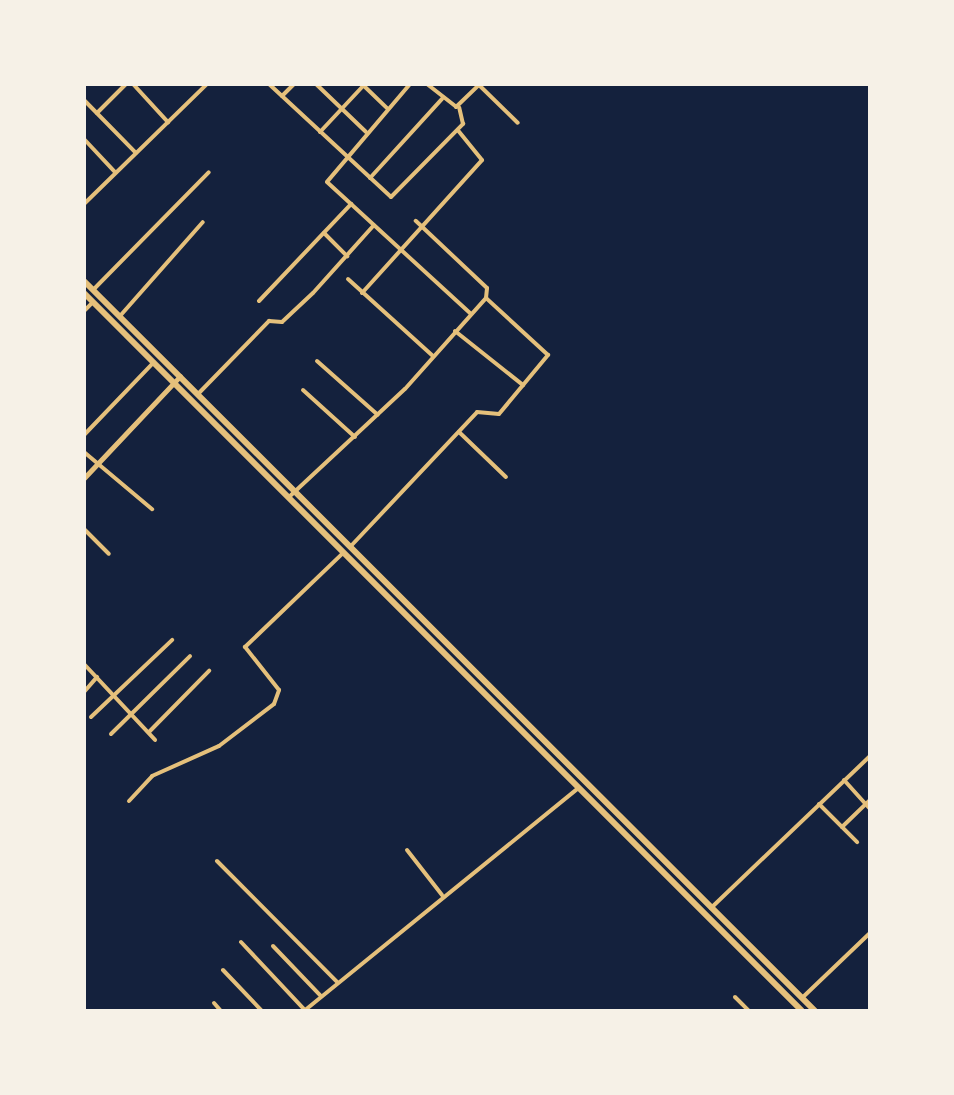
<!DOCTYPE html>
<html>
<head>
<meta charset="utf-8">
<style>
	body { margin:0 }
	#map { position:relative; width:954px; height:1095px; overflow:hidden; background:#14213d; font-family:"Sofia Sans Condensed",sans-serif }
	div>[style] { position:absolute }
	.minor>* { height:4px; margin:-2px; padding:0 2px; transform-origin:2px; border-radius:2px; background:#e5c07b }
	.tertiary>* { height:5px; margin:-2.5px; padding:0 2.5px; transform-origin:2.5px; border-radius:2.5px; background:#e5c07b }
	.trunk>* { height:6px; margin:-3px; padding:0 3px; transform-origin:3px; border-radius:3px; background:#e5c07b }
	span { translate:-50% -50%; white-space:nowrap; text-align:center; line-height:1.15; -webkit-text-stroke:8px #f6f1e7; paint-order:stroke }
	.frame { position:absolute; inset:0; border:86px solid #f6f1e7; pointer-events:none }
</style>
</head>
<body>
<div id="map">
	<div class="minor">
		<i style="left:133px;top:84px;width:52px;rotate:47.4deg"></i>
		<i style="left:269px;top:84px;width:166px;rotate:42.8deg"></i>
		<i style="left:391px;top:197px;width:103px;rotate:-45.4deg"></i>
		<i style="left:463px;top:124px;width:17px;rotate:-103deg"></i>
		<i style="left:316px;top:84px;width:69px;rotate:43.8deg"></i>
		<i style="left:410px;top:84px;width:128px;rotate:130.3deg"></i>
		<i style="left:327px;top:182px;width:195px;rotate:42.5deg"></i>
		<i style="left:427px;top:84px;width:37px;rotate:38deg"></i>
		<i style="left:456px;top:107px;width:33px;rotate:-44deg"></i>
		<i style="left:363px;top:85px;width:33px;rotate:44deg"></i>
		<i style="left:479px;top:85px;width:54px;rotate:44.3deg"></i>
		<i style="left:282px;top:96px;width:17px;rotate:-45deg"></i>
		<i style="left:84px;top:100px;width:74px;rotate:45.5deg"></i>
		<i style="left:97px;top:113px;width:41px;rotate:-45deg"></i>
		<i style="left:320px;top:132px;width:63px;rotate:-46.9deg"></i>
		<i style="left:84px;top:139px;width:45px;rotate:46.8deg"></i>
		<i style="left:370px;top:178px;width:107px;rotate:-47.7deg"></i>
		<i style="left:84px;top:204px;width:172px;rotate:-44.3deg"></i>
		<i style="left:324px;top:233px;width:33px;rotate:45deg"></i>
		<i style="left:348px;top:279px;width:115px;rotate:42.2deg"></i>
		<i style="left:93px;top:290px;width:165px;rotate:-45.5deg"></i>
		<i style="left:362px;top:293px;width:179px;rotate:-47.9deg"></i>
		<i style="left:482px;top:160px;width:38px;rotate:-129deg"></i>
		<i style="left:259px;top:301px;width:134px;rotate:-46.5deg"></i>
		<i style="left:84px;top:311px;width:13px;rotate:-45deg"></i>
		<i style="left:120px;top:316px;width:125px;rotate:-48.6deg"></i>
		<i style="left:455px;top:331px;width:87px;rotate:38.5deg"></i>
		<i style="left:317px;top:361px;width:81px;rotate:41.5deg"></i>
		<i style="left:303px;top:390px;width:70px;rotate:42.1deg"></i>
		<i style="left:198px;top:394px;width:102px;rotate:-45.8deg"></i>
		<i style="left:269px;top:321px;width:13px;rotate:4deg"></i>
		<i style="left:282px;top:322px;width:42px;rotate:-43.1deg"></i>
		<i style="left:313px;top:293px;width:91px;rotate:-48.1deg"></i>
		<i style="left:459px;top:432px;width:65px;rotate:43.8deg"></i>
		<i style="left:84px;top:435px;width:101px;rotate:-46.2deg"></i>
		<i style="left:84px;top:452px;width:89px;rotate:40deg"></i>
		<i style="left:289px;top:497px;width:158px;rotate:-43deg"></i>
		<i style="left:405px;top:389px;width:122px;rotate:-48.3deg"></i>
		<i style="left:486px;top:298px;width:10px;rotate:-84deg"></i>
		<i style="left:487px;top:288px;width:98px;rotate:-136.7deg"></i>
		<i style="left:84px;top:529px;width:35px;rotate:45deg"></i>
		<i style="left:350px;top:547px;width:185px;rotate:-46.7deg"></i>
		<i style="left:477px;top:412px;width:22px;rotate:5deg"></i>
		<i style="left:499px;top:414px;width:77px;rotate:-50.3deg"></i>
		<i style="left:548px;top:355px;width:84px;rotate:-137.4deg"></i>
		<i style="left:84px;top:567px;width:11px;rotate:90deg"></i>
		<i style="left:84px;top:664px;width:104px;rotate:46.9deg"></i>
		<i style="left:84px;top:692px;width:20px;rotate:-49deg"></i>
		<i style="left:91px;top:717px;width:112px;rotate:-43.5deg"></i>
		<i style="left:149px;top:732px;width:86px;rotate:-45.5deg"></i>
		<i style="left:111px;top:734px;width:111px;rotate:-44.6deg"></i>
		<i style="left:844px;top:780px;width:39px;rotate:48deg"></i>
		<i style="left:129px;top:801px;width:34px;rotate:-47deg"></i>
		<i style="left:152px;top:776px;width:73px;rotate:-24.1deg"></i>
		<i style="left:219px;top:746px;width:69px;rotate:-37.4deg"></i>
		<i style="left:274px;top:704px;width:15px;rotate:-70deg"></i>
		<i style="left:279px;top:690px;width:55px;rotate:-128.3deg"></i>
		<i style="left:245px;top:647px;width:136px;rotate:-43.8deg"></i>
		<i style="left:819px;top:804px;width:54px;rotate:45deg"></i>
		<i style="left:842px;top:827px;width:39px;rotate:-44deg"></i>
		<i style="left:407px;top:850px;width:57px;rotate:52.1deg"></i>
		<i style="left:217px;top:861px;width:170px;rotate:45.2deg"></i>
		<i style="left:711px;top:908px;width:220px;rotate:-43.7deg"></i>
		<i style="left:241px;top:942px;width:92px;rotate:46.8deg"></i>
		<i style="left:273px;top:946px;width:69px;rotate:46.2deg"></i>
		<i style="left:223px;top:970px;width:57px;rotate:46.4deg"></i>
		<i style="left:735px;top:997px;width:20px;rotate:45deg"></i>
		<i style="left:802px;top:998px;width:94px;rotate:-43.7deg"></i>
		<i style="left:214px;top:1003px;width:11px;rotate:49deg"></i>
		<i style="left:304px;top:1011px;width:353px;rotate:-39.1deg"></i>
	</div>
	<div class="tertiary">
		<i style="left:84px;top:478px;width:140px;rotate:-46.7deg"></i>
	</div>
	<div class="trunk">
		<i style="left:84px;top:281px;width:1033px;rotate:44.96deg"></i>
		<i style="left:84px;top:293px;width:1015px;rotate:45deg"></i>
	</div>
	<div class="frame"></div>
</div>
</body>
</html>
